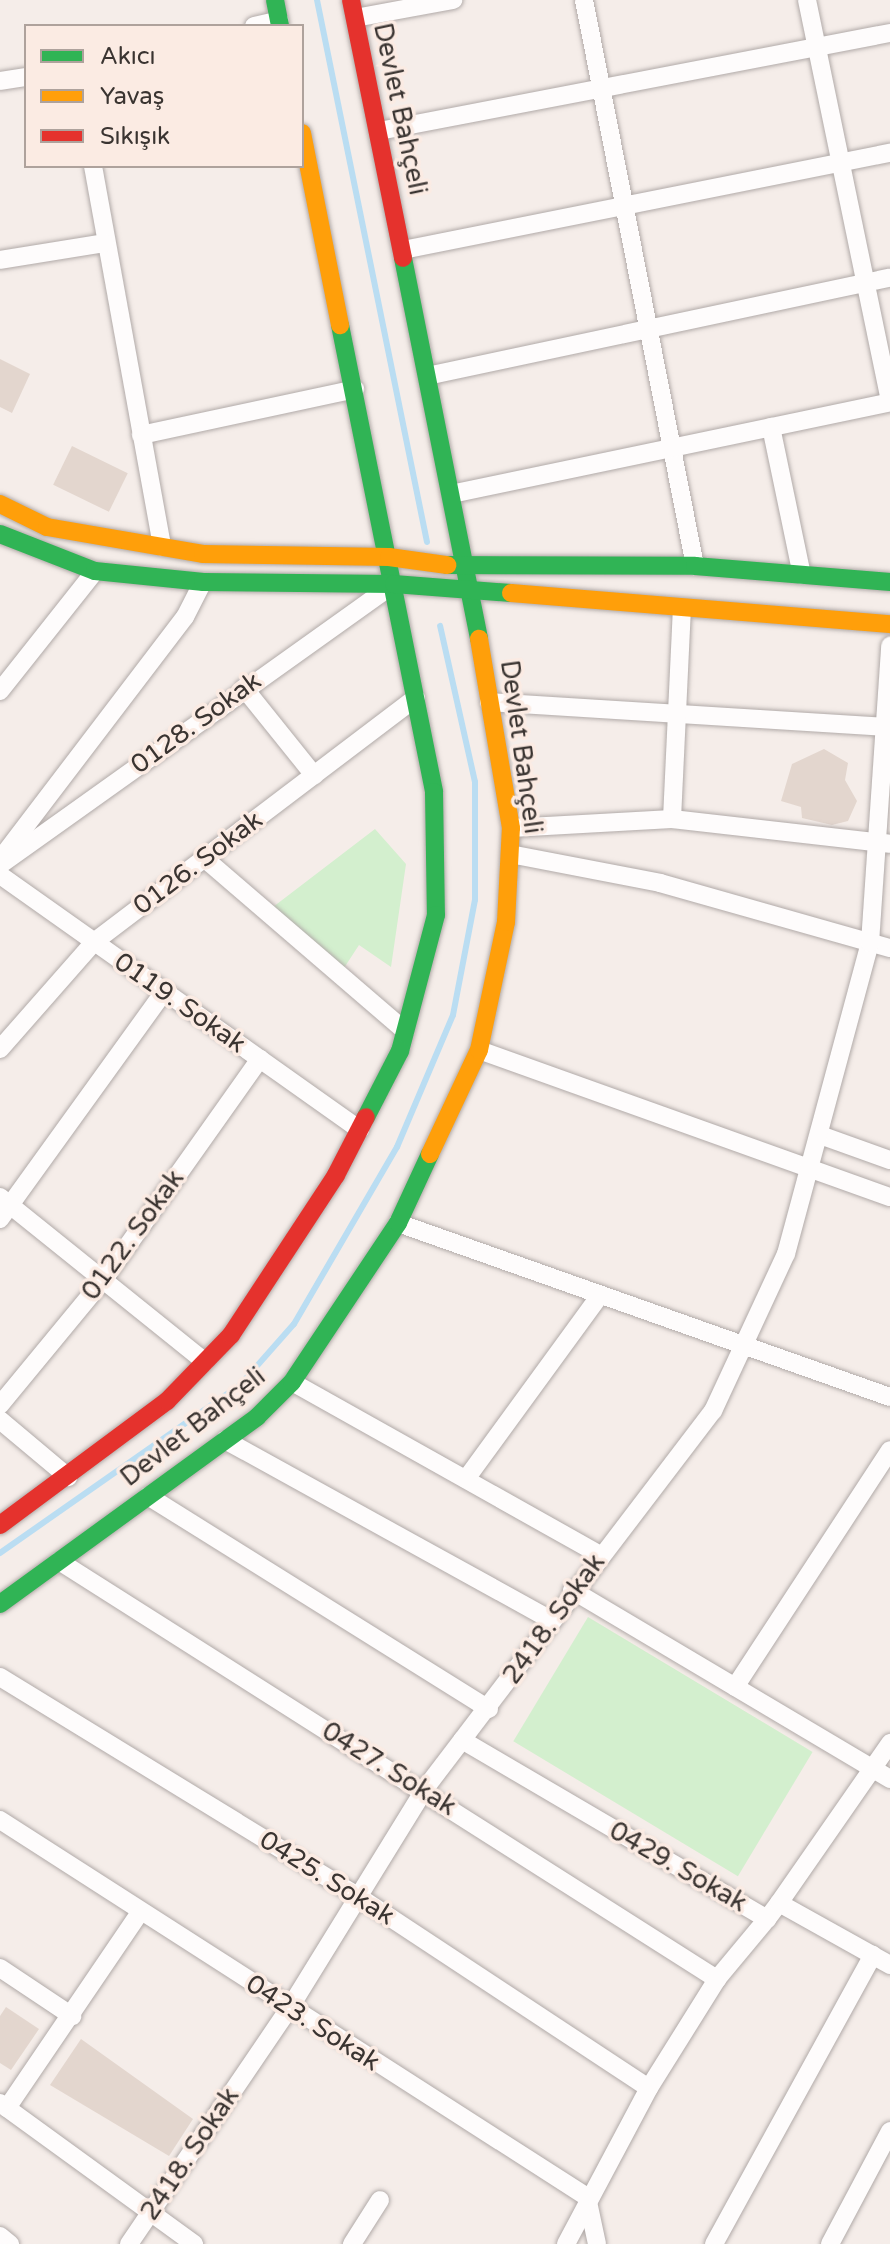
<!DOCTYPE html>
<html>
<head>
<meta charset="utf-8">
<style>
	body { margin:0 }
	#map { position:relative; width:890px; height:2244px; overflow:hidden; background:#f5ede9; font-family:"Varela Round",sans-serif }
	div>[style] { position:absolute }
	.green>* { inset:0; background:#d3efce; transform-origin:0 0 }
	.stream>* { height:6px; margin:-3px; padding:0 3px; transform-origin:3px; border-radius:3px; background:#baddf2 }
	.building>* { inset:0; background:#e3d6ce; transform-origin:0 0 }
	.roads { filter:drop-shadow(0 0 2px #b1aaa8) drop-shadow(0 0 2px #b1aaa8) }
	.street>* { height:18px; margin:-9px; padding:0 9px; transform-origin:9px; border-radius:9px; background:#fefcfc }
	.fast>* { height:18px; margin:-9px; padding:0 9px; transform-origin:9px; border-radius:9px; background:#30b455 }
	.slow>* { height:18px; margin:-9px; padding:0 9px; transform-origin:9px; border-radius:9px; background:#ff9f0a }
	.jam>* { height:18px; margin:-9px; padding:0 9px; transform-origin:9px; border-radius:9px; background:#e5322d }
	span { translate:-50% -50%; white-space:nowrap; text-align:center; line-height:1.15; -webkit-text-stroke:7px #fbebe3; paint-order:stroke }
	.street-label { font-size:26px; color:#3a3431 }
	.legend { position:absolute; left:24px; top:24px; width:280px; height:144px; box-sizing:border-box; background:#fbebe3; border:2px solid #aea29c; margin:0; padding:10px 14px; list-style:none; font-size:24px; color:#3a3431 }
	.legend li { display:flex; align-items:center; gap:16px; height:40px }
	.legend b { width:40px; border:2px solid #aea29c }
</style>
</head>
<body>
<div id="map">
	<div class="green">
		<i style="clip-path:polygon(375px 829px,406px 864px,391px 967px,359px 945px,344px 968px,273px 907px)"></i>
		<i style="left:588px;top:1617px;width:262px;height:145px;rotate:31deg"></i>
	</div>
	<div class="stream">
		<i style="left:317px;top:0;width:553px;rotate:78.53deg"></i>
		<i style="left:0;top:1553px;width:293px;rotate:-35deg"></i>
		<i style="left:240px;top:1385px;width:81px;rotate:-48.5deg"></i>
		<i style="left:294px;top:1324px;width:205px;rotate:-59.8deg"></i>
		<i style="left:397px;top:1147px;width:143px;rotate:-67deg"></i>
		<i style="left:453px;top:1015px;width:117px;rotate:-79.2deg"></i>
		<i style="left:475px;top:900px;width:118px;rotate:-90deg"></i>
		<i style="left:475px;top:782px;width:160px;rotate:-102.6deg"></i>
	</div>
	<div class="building">
		<i style="clip-path:polygon(0 359px,30px 374px,12px 413px,0 407px)"></i>
		<i style="left:72px;top:446px;width:62px;height:43px;rotate:26deg"></i>
		<i style="clip-path:polygon(824px 749px,848px 763px,845px 780px,857px 801px,848px 821px,832px 825px,802px 818px,801px 807px,781px 801px,792px 764px)"></i>
		<i style="clip-path:polygon(6px 2007px,39px 2029px,11px 2070px,0 2063px,0 2016px)"></i>
		<i style="clip-path:polygon(81px 2039px,193px 2119px,169px 2156px,50px 2085px)"></i>
	</div>
	<div class="roads">
		<div class="street">
			<i style="left:584px;top:0;width:577px;rotate:78.9deg"></i>
			<i style="left:807px;top:0;width:409px;rotate:78.3deg"></i>
			<i style="left:355px;top:18px;width:100px;rotate:-10.4deg"></i>
			<i style="left:254px;top:26px;width:26px;rotate:-13deg"></i>
			<i style="left:0;top:81px;width:26px;rotate:-9deg"></i>
			<i style="left:379px;top:131px;width:520px;rotate:-10.86deg"></i>
			<i style="left:93px;top:166px;width:387px;rotate:79.7deg"></i>
			<i style="left:403px;top:250px;width:497px;rotate:-11.3deg"></i>
			<i style="left:0;top:260px;width:106px;rotate:-9.2deg"></i>
			<i style="left:427px;top:376px;width:473px;rotate:-12deg"></i>
			<i style="left:771px;top:427px;width:151px;rotate:78.2deg"></i>
			<i style="left:141px;top:435px;width:219px;rotate:-12.1deg"></i>
			<i style="left:451px;top:494px;width:449px;rotate:-11.8deg"></i>
			<i style="left:244px;top:688px;width:112px;rotate:51.2deg"></i>
			<i style="left:0;top:691px;width:153px;rotate:-51.6deg"></i>
			<i style="left:489px;top:702px;width:402px;rotate:3.6deg"></i>
			<i style="left:672px;top:819px;width:210px;rotate:-87.3deg"></i>
			<i style="left:511px;top:828px;width:161px;rotate:-3.2deg"></i>
			<i style="left:672px;top:819px;width:219px;rotate:6.5deg"></i>
			<i style="left:510px;top:854px;width:153px;rotate:10.9deg"></i>
			<i style="left:660px;top:883px;width:239px;rotate:15.8deg"></i>
			<i style="left:2px;top:857px;width:302px;rotate:-52.7deg"></i>
			<i style="left:185px;top:617px;width:39px;rotate:-63deg"></i>
			<i style="left:204px;top:858px;width:265px;rotate:40.7deg"></i>
			<i style="left:0;top:865px;width:484px;rotate:-35.5deg"></i>
			<i style="left:0;top:875px;width:441px;rotate:35.3deg"></i>
			<i style="left:0;top:1049px;width:142px;rotate:-48.7deg"></i>
			<i style="left:94px;top:942px;width:404px;rotate:-37.2deg"></i>
			<i style="left:479px;top:1050px;width:436px;rotate:19.7deg"></i>
			<i style="left:820px;top:1135px;width:74px;rotate:19.7deg"></i>
			<i style="left:0;top:1197px;width:263px;rotate:38.8deg"></i>
			<i style="left:0;top:1219px;width:280px;rotate:-54.2deg"></i>
			<i style="left:398px;top:1223px;width:522px;rotate:19.48deg"></i>
			<i style="left:292px;top:1382px;width:353px;rotate:29.3deg"></i>
			<i style="left:0;top:1405px;width:163px;rotate:-50.5deg"></i>
			<i style="left:104px;top:1279px;width:270px;rotate:-54.7deg"></i>
			<i style="left:0;top:1420px;width:89px;rotate:40deg"></i>
			<i style="left:225px;top:1440px;width:370px;rotate:28.9deg"></i>
			<i style="left:466px;top:1479px;width:228px;rotate:-53.9deg"></i>
			<i style="left:148px;top:1496px;width:402px;rotate:32deg"></i>
			<i style="left:59px;top:1561px;width:780px;rotate:32.43deg"></i>
			<i style="left:572px;top:1590px;width:370px;rotate:30.7deg"></i>
			<i style="left:0;top:1677px;width:421px;rotate:31.5deg"></i>
			<i style="left:359px;top:1897px;width:347px;rotate:33.4deg"></i>
			<i style="left:735px;top:1687px;width:283px;rotate:-56.8deg"></i>
			<i style="left:462px;top:1740px;width:354px;rotate:30.4deg"></i>
			<i style="left:767px;top:1919px;width:20px;rotate:-53deg"></i>
			<i style="left:779px;top:1903px;width:127px;rotate:29.2deg"></i>
			<i style="left:0;top:1820px;width:698px;rotate:32.71deg"></i>
			<i style="left:587px;top:2197px;width:48px;rotate:78deg"></i>
			<i style="left:779px;top:1903px;width:195px;rotate:-55.2deg"></i>
			<i style="left:0;top:1968px;width:87px;rotate:33.7deg"></i>
			<i style="left:0;top:2103px;width:240px;rotate:36deg"></i>
			<i style="left:7px;top:2108px;width:237px;rotate:-55.8deg"></i>
			<i style="left:0;top:2236px;width:13px;rotate:39deg"></i>
			<i style="left:129px;top:2244px;width:284px;rotate:-55.8deg"></i>
			<i style="left:289px;top:2009px;width:257px;rotate:-58.3deg"></i>
			<i style="left:424px;top:1790px;width:477px;rotate:-52.7deg"></i>
			<i style="left:713px;top:1411px;width:173px;rotate:-65.1deg"></i>
			<i style="left:786px;top:1254px;width:322px;rotate:-74.9deg"></i>
			<i style="left:870px;top:943px;width:298px;rotate:-86.1deg"></i>
			<i style="left:352px;top:2244px;width:52px;rotate:-57.5deg"></i>
			<i style="left:566px;top:2244px;width:177px;rotate:-62deg"></i>
			<i style="left:649px;top:2088px;width:128px;rotate:-58deg"></i>
			<i style="left:717px;top:1979px;width:78px;rotate:-50.2deg"></i>
			<i style="left:714px;top:2244px;width:330px;rotate:-61.2deg"></i>
			<i style="left:830px;top:2244px;width:128px;rotate:-62deg"></i>
		</div>
		<div class="fast">
			<i style="left:275px;top:0;width:26px;rotate:79deg"></i>
			<i style="left:403px;top:258px;width:389px;rotate:78.7deg"></i>
			<i style="left:340px;top:325px;width:476px;rotate:78.6deg"></i>
			<i style="left:434px;top:792px;width:123px;rotate:89.1deg"></i>
			<i style="left:436px;top:915px;width:141px;rotate:104.8deg"></i>
			<i style="left:400px;top:1051px;width:74px;rotate:117.3deg"></i>
			<i style="left:0;top:534px;width:102px;rotate:21.3deg"></i>
			<i style="left:95px;top:571px;width:109px;rotate:5.8deg"></i>
			<i style="left:203px;top:582px;width:191px;rotate:0.6deg"></i>
			<i style="left:394px;top:584px;width:117px;rotate:4.4deg"></i>
			<i style="left:447px;top:565px;width:248px;rotate:0.2deg"></i>
			<i style="left:695px;top:566px;width:196px;rotate:4.7deg"></i>
			<i style="left:0;top:1604px;width:318px;rotate:-36deg"></i>
			<i style="left:257px;top:1417px;width:49px;rotate:-45deg"></i>
			<i style="left:292px;top:1382px;width:191px;rotate:-56.3deg"></i>
			<i style="left:398px;top:1223px;width:76px;rotate:-65.1deg"></i>
		</div>
		<div class="slow">
			<i style="left:302px;top:133px;width:196px;rotate:78.8deg"></i>
			<i style="left:0;top:504px;width:52px;rotate:26.1deg"></i>
			<i style="left:47px;top:527px;width:158px;rotate:9.8deg"></i>
			<i style="left:203px;top:554px;width:186px;rotate:0.9deg"></i>
			<i style="left:389px;top:557px;width:59px;rotate:7.9deg"></i>
			<i style="left:511px;top:593px;width:380px;rotate:4.7deg"></i>
			<i style="left:430px;top:1154px;width:115px;rotate:-64.8deg"></i>
			<i style="left:479px;top:1050px;width:131px;rotate:-78.1deg"></i>
			<i style="left:506px;top:922px;width:94px;rotate:-87deg"></i>
			<i style="left:511px;top:828px;width:192px;rotate:-99.6deg"></i>
		</div>
		<div class="jam">
			<i style="left:351px;top:0;width:263px;rotate:78.6deg"></i>
			<i style="left:0;top:1525px;width:208px;rotate:-36.6deg"></i>
			<i style="left:167px;top:1401px;width:92px;rotate:-45.9deg"></i>
			<i style="left:231px;top:1335px;width:191px;rotate:-56.7deg"></i>
			<i style="left:336px;top:1175px;width:65px;rotate:-62.7deg"></i>
		</div>
	</div>
	<div class="street-label">
		<span style="left:400px;top:109px;rotate:78deg">Devlet Bahçeli</span>
		<span style="left:196px;top:723px;rotate:-36deg">0128. Sokak</span>
		<span style="left:521px;top:747px;rotate:82deg">Devlet Bahçeli</span>
		<span style="left:198px;top:863px;rotate:-37deg">0126. Sokak</span>
		<span style="left:180px;top:1003px;rotate:35deg">0119. Sokak</span>
		<span style="left:133px;top:1235px;rotate:-54deg">0122. Sokak</span>
		<span style="left:193px;top:1427px;rotate:-38deg">Devlet Bahçeli</span>
		<span style="left:554px;top:1619px;rotate:-54deg">2418. Sokak</span>
		<span style="left:389px;top:1769px;rotate:32deg">0427. Sokak</span>
		<span style="left:678px;top:1867px;rotate:30deg">0429. Sokak</span>
		<span style="left:327px;top:1878px;rotate:32deg">0425. Sokak</span>
		<span style="left:313px;top:2023px;rotate:33deg">0423. Sokak</span>
		<span style="left:190px;top:2154px;rotate:-56deg">2418. Sokak</span>
	</div>
	<ul class="legend">
	<li><b style="height:10px;background:#30b455"></b>Akıcı</li>
	<li><b style="height:10px;background:#ff9f0a"></b>Yavaş</li>
	<li><b style="height:10px;background:#e5322d"></b>Sıkışık</li>
	</ul>
</div>
</body>
</html>
